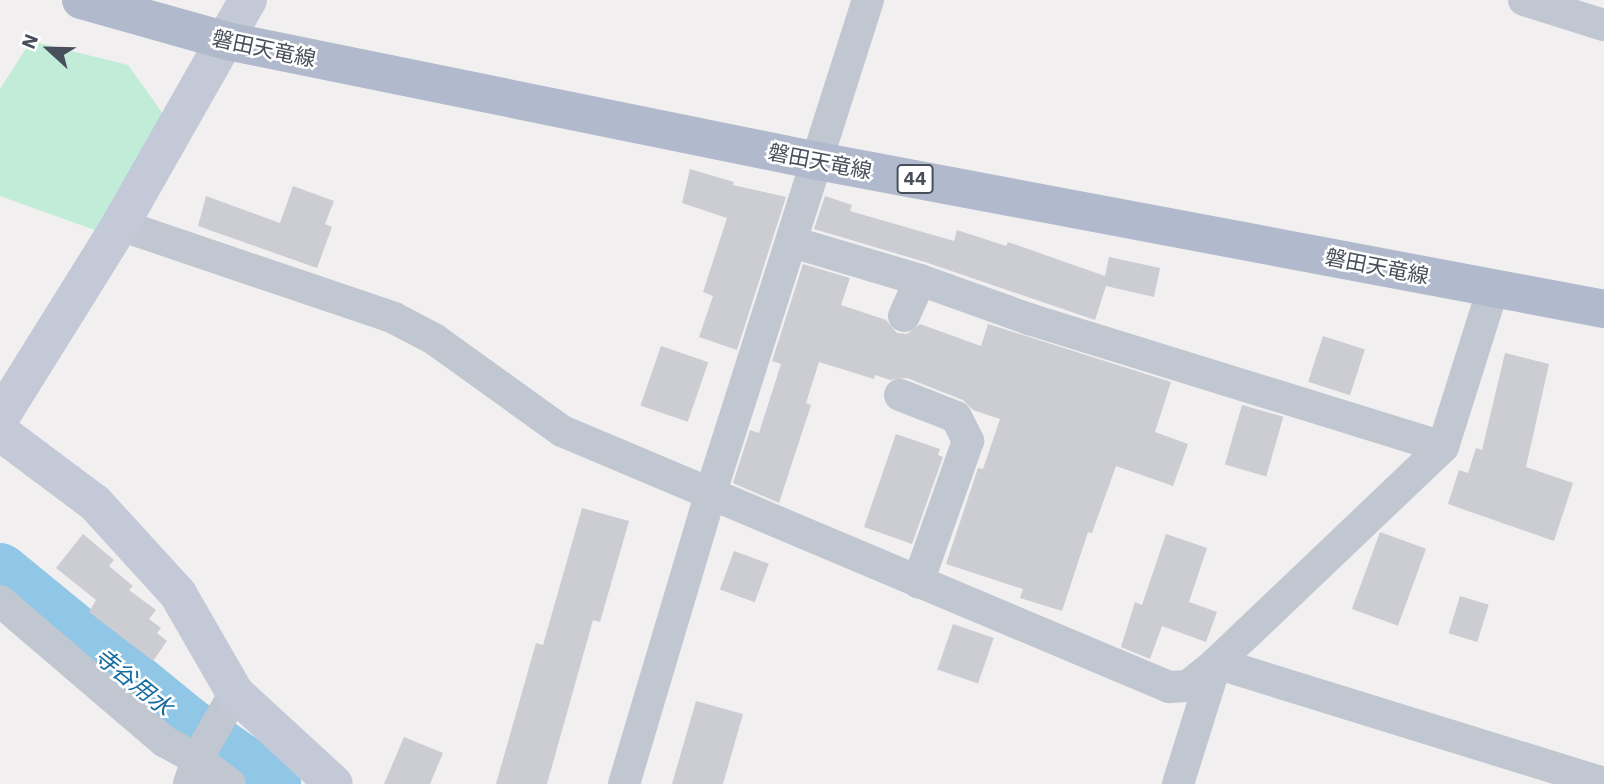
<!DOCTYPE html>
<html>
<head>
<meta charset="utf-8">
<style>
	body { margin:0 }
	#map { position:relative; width:1604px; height:784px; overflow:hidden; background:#f1efef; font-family:"IBM Plex Sans","Noto Sans JP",sans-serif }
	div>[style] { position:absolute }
	.green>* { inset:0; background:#c0ecd8 }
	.river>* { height:56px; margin:-28px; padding:0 28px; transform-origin:28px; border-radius:28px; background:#90c6e6 }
	.building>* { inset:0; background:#cccdd3; transform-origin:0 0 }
	.street>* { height:32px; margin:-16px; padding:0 16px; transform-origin:16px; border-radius:16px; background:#c0c7d0 }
	.secondary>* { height:38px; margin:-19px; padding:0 19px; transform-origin:19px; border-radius:19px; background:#c3c9d6 }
	.primary>* { height:38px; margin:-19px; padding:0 19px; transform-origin:19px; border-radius:19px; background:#b0bacc }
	span { translate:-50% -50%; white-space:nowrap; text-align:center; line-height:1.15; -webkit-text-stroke:5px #fff; paint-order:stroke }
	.shield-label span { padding:2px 5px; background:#fff; border:2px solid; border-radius:5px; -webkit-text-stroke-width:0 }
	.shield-label { font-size:19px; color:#484f5b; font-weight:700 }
	.street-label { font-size:21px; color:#484f5b }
	.water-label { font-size:23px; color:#166ca0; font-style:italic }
	.north { position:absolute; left:14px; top:14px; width:70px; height:70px; -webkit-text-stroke:5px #fff; paint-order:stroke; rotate:292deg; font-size:19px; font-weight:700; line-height:28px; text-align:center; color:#484f5b }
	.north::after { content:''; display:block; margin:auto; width:24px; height:32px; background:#484f5b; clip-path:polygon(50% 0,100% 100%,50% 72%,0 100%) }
</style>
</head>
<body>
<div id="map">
	<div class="green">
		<i style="clip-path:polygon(31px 41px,128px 65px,169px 122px,103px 233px,0 196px,0 89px)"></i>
	</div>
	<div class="river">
		<i style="left:0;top:571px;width:242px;rotate:39.3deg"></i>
		<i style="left:187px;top:724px;width:105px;rotate:34.9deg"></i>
	</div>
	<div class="building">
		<i style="clip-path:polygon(690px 169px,734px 182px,733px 185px,786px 197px,737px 350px,699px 337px,713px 296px,703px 292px,727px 218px,682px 203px)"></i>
		<i style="clip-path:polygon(293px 186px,334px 201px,325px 224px,332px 227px,317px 268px,198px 226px,206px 196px,280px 223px)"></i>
		<i style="clip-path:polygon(825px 196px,852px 205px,850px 211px,954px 241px,957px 230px,1006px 246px,1008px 242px,1105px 276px,1109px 257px,1160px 268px,1154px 297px,1106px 286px,1095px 320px,925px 262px,814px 229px)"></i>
		<i style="clip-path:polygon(803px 264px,850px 278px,841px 305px,886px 320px,897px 333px,907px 334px,920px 324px,981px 346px,988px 324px,1171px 382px,1155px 432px,1188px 444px,1173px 486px,1116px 466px,1092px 533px,1088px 532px,1062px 611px,1020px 598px,1023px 589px,946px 564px,978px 468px,983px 469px,1000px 419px,973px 410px,963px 400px,907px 378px,890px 380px,875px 375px,874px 379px,819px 362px,806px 403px,811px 405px,779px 503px,733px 483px,750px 430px,759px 433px,781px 364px,772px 361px)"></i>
		<i style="left:1323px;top:336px;width:44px;height:48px;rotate:18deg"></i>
		<i style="left:661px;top:346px;width:50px;height:63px;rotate:19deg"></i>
		<i style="clip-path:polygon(1505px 353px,1549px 364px,1526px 467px,1573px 483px,1554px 541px,1448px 504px,1459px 470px,1468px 473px,1476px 448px,1482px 450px)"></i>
		<i style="left:1242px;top:405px;width:43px;height:62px;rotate:16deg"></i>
		<i style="clip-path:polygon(896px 434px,940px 449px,938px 455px,943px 457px,912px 544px,864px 527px)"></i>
		<i style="clip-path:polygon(582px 508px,629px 521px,600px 622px,593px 620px,547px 784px,496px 784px,536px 643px,543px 645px)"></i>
		<i style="left:1380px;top:532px;width:49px;height:82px;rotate:20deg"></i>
		<i style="clip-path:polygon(83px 534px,114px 560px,109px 566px,133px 586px,129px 590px,156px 610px,149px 619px,161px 628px,157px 633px,167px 641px,153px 661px,89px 612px,96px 600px,56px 568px)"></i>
		<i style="clip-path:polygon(1166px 534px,1207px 548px,1189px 602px,1217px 612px,1206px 642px,1162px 626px,1150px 659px,1121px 647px,1135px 602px,1142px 605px)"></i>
		<i style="left:734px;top:551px;width:37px;height:41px;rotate:20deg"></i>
		<i style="left:1460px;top:596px;width:30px;height:39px;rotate:17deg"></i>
		<i style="left:953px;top:624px;width:43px;height:48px;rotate:19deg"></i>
		<i style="clip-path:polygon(696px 701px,743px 714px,723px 784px,672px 784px)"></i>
		<i style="clip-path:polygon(404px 737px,443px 753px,430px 784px,384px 784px)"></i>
	</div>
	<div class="street">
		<i style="left:1524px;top:0;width:84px;rotate:17.4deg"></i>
		<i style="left:120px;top:225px;width:289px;rotate:18.7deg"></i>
		<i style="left:394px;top:318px;width:45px;rotate:27.7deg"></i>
		<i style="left:434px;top:339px;width:158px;rotate:35.7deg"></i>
		<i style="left:562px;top:431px;width:659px;rotate:22.87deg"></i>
		<i style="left:1169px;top:687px;width:19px;rotate:-3deg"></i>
		<i style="left:1188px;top:686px;width:36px;rotate:-39deg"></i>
		<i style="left:1216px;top:663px;width:313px;rotate:-43.6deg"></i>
		<i style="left:1443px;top:447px;width:167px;rotate:-72.5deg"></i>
		<i style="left:792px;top:242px;width:134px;rotate:16.5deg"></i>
		<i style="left:904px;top:316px;width:39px;rotate:-66deg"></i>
		<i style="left:920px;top:280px;width:116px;rotate:19.7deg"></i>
		<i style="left:1029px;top:319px;width:433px;rotate:17.2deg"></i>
		<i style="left:900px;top:395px;width:60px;rotate:21.4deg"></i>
		<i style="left:956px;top:417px;width:27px;rotate:63deg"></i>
		<i style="left:968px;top:441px;width:150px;rotate:109.5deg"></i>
		<i style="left:0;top:601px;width:216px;rotate:40.5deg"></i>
		<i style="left:164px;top:741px;width:38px;rotate:29deg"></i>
		<i style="left:197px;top:759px;width:41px;rotate:37.1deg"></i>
		<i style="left:189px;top:784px;width:26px;rotate:-72deg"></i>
		<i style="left:197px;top:759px;width:76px;rotate:-60.1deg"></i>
		<i style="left:624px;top:784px;width:302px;rotate:-73.4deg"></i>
		<i style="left:710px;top:495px;width:520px;rotate:-72.3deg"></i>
		<i style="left:1178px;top:784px;width:127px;rotate:-72.6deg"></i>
		<i style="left:1216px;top:663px;width:406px;rotate:17.2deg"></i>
	</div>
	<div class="secondary">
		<i style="left:0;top:418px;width:227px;rotate:-58.1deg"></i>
		<i style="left:120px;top:225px;width:259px;rotate:-60.4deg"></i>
		<i style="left:0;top:432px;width:119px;rotate:36.8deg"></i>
		<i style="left:95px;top:503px;width:123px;rotate:47.6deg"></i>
		<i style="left:178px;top:594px;width:114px;rotate:60.1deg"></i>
		<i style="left:235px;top:693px;width:134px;rotate:42.6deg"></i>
	</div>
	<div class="primary">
		<i style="left:81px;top:0;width:152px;rotate:15.7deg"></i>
		<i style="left:227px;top:41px;width:603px;rotate:11.48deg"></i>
		<i style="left:818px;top:161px;width:800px;rotate:10.66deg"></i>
	</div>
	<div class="shield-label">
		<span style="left:915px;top:179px">44</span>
	</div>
	<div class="street-label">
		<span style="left:264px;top:48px;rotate:12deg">磐田天竜線</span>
		<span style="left:820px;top:161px;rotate:11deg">磐田天竜線</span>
		<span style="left:1377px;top:266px;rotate:11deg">磐田天竜線</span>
	</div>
	<div class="water-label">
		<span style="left:134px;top:681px;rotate:39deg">寺谷用水</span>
	</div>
	<div class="north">N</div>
</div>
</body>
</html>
